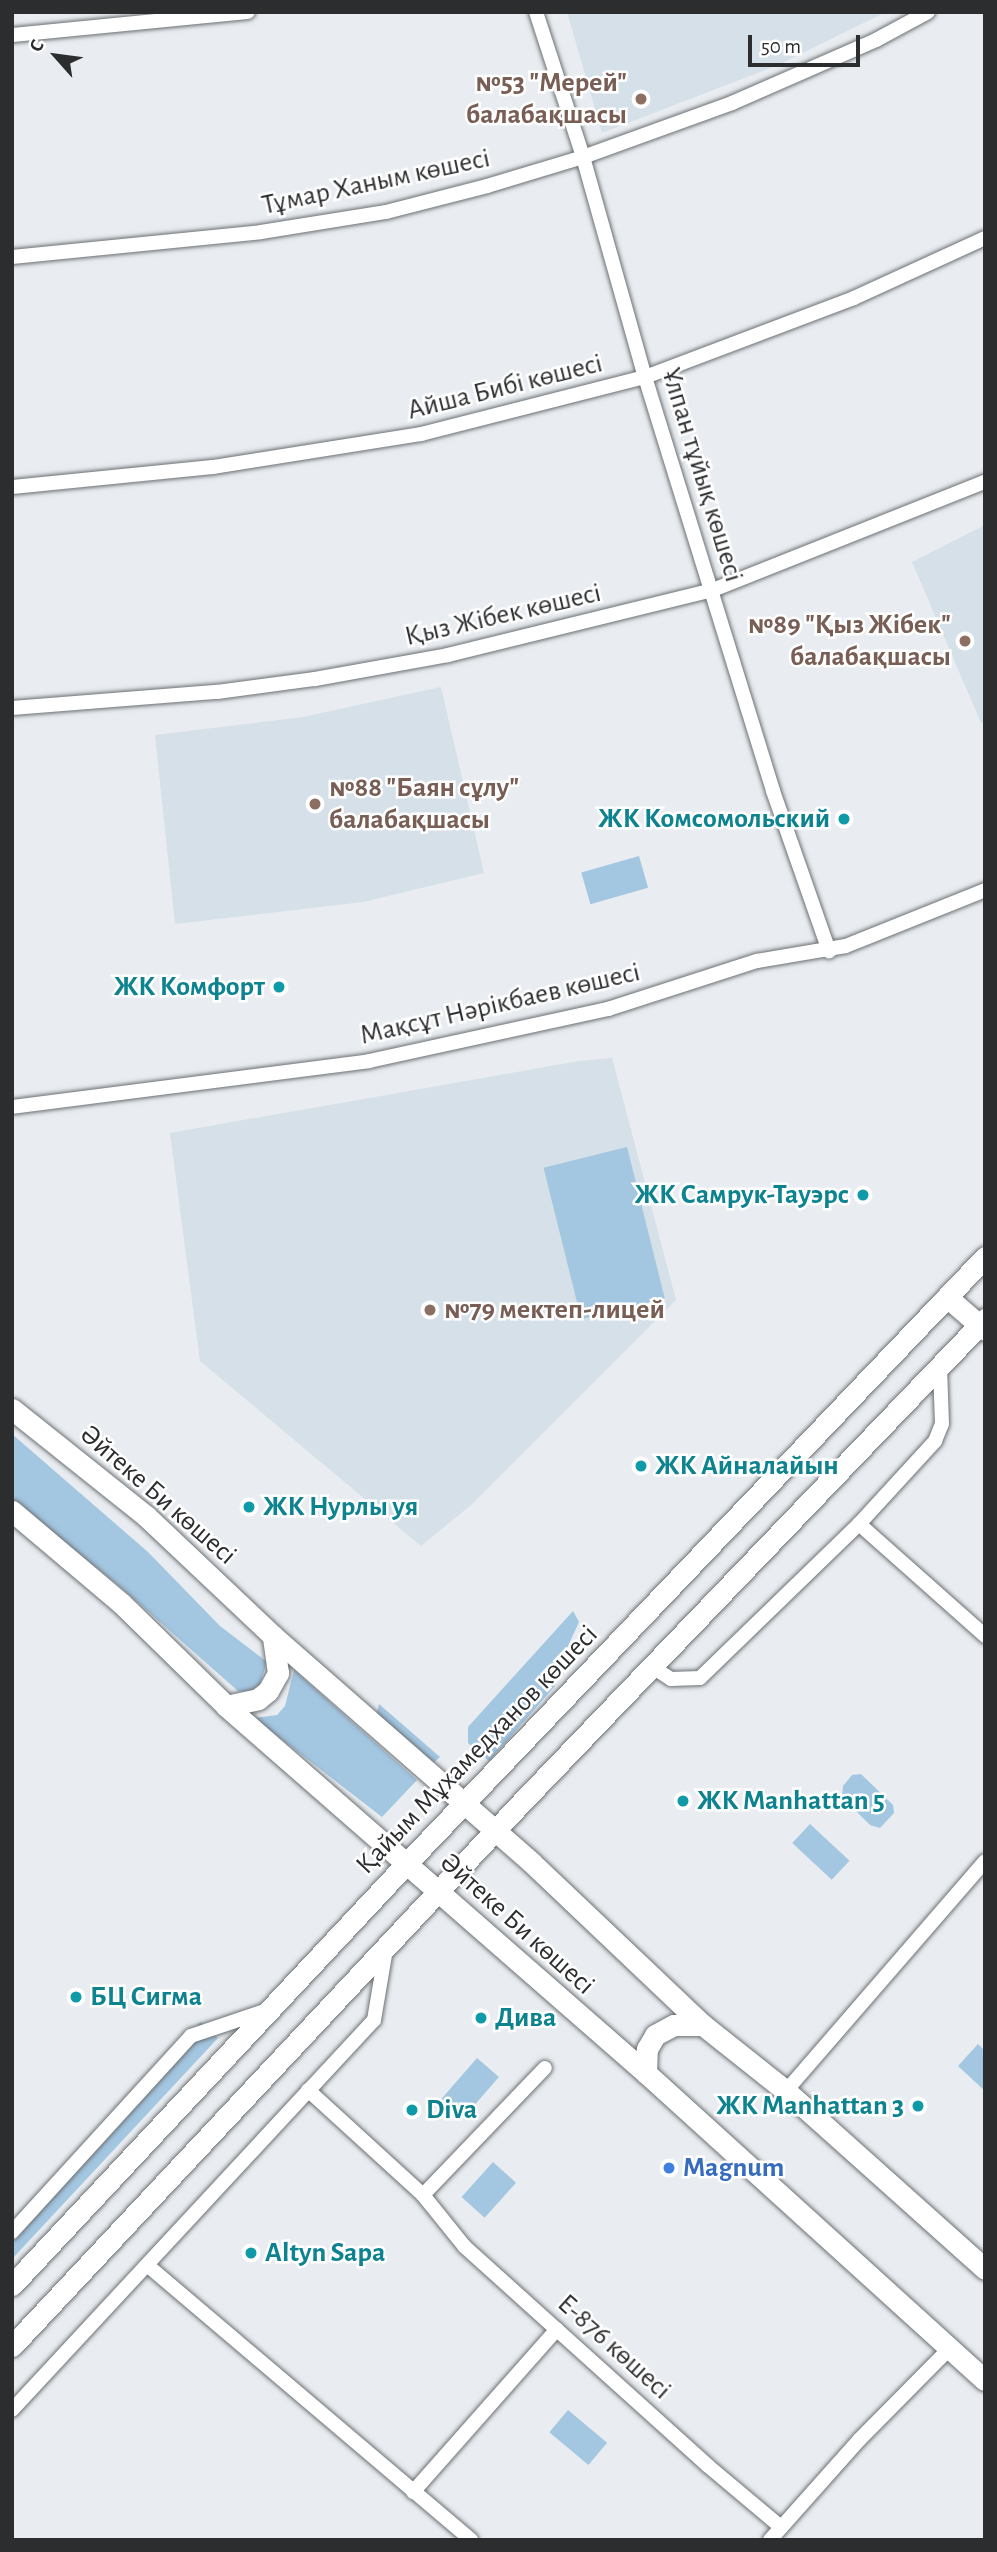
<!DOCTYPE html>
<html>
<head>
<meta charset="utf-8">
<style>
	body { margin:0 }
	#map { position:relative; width:997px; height:2552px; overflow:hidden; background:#e9edf1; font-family:"Alegreya Sans",sans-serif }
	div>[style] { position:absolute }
	.built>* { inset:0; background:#d5e0e8 }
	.green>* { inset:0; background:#a3c6e1; transform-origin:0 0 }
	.roads { filter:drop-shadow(0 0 2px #6c7073) drop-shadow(0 0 2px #6c7073) }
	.street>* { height:14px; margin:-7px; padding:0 7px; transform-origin:7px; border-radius:7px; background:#fff }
	.secondary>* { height:21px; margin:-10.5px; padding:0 10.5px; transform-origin:10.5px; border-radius:10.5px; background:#fff }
	.dots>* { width:19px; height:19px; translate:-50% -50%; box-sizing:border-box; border:4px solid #fff; border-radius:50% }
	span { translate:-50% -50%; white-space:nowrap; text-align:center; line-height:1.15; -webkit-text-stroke:5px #fff; paint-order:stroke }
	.education-label { font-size:28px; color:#785e54; font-weight:700 }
	.right { translate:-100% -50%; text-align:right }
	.left { translate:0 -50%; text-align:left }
	.street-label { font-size:28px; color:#2c2d2f }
	.culture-label { font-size:28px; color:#0d838f; font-weight:700 }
	.shop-label { font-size:28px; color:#366cbe; font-weight:700 }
	.frame { position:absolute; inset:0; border:14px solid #2c2d2f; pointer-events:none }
	.north { position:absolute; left:21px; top:21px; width:70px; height:70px; -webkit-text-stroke:5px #fff; paint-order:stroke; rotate:298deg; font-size:19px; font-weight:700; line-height:28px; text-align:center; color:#2c2d2f }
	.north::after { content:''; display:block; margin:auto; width:24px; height:32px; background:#2c2d2f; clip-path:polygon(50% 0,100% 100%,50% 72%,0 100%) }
	.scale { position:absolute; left:748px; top:35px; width:112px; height:32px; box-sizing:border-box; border:4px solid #2c2d2f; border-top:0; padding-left:9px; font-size:21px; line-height:24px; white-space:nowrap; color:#2c2d2f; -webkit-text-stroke:5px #fff; paint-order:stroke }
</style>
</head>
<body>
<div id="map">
	<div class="built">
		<i style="clip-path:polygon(567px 12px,886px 12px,778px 65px,602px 133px)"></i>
		<i style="clip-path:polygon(985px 525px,985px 721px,981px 723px,912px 562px)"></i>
		<i style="clip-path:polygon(441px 687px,484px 873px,363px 902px,175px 924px,155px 735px,303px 717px)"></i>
		<i style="clip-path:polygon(612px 1058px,676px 1300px,471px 1505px,421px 1546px,200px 1361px,170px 1133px,579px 1061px)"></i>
	</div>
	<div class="green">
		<i style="left:639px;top:856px;width:33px;height:60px;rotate:74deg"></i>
		<i style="left:627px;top:1147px;width:156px;height:86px;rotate:76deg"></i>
		<i style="clip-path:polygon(12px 1434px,148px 1552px,220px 1626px,267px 1662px,260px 1684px,251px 1692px,238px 1691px,118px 1585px,12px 1500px)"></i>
		<i style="clip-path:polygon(573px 1611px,579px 1622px,563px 1657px,555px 1686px,489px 1761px,468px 1743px,468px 1727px)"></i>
		<i style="clip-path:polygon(294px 1670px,417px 1780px,382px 1817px,254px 1718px,277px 1715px,285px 1706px)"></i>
		<i style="clip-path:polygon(379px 1704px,440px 1757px,431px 1765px,376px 1716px)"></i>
		<i style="clip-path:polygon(861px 1774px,893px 1805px,894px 1813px,880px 1828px,870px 1825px,842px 1797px,843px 1786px,852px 1775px)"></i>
		<i style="left:810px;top:1824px;width:54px;height:26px;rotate:43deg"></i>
		<i style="left:218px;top:2038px;width:301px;height:24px;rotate:133deg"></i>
		<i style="clip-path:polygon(978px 2044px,985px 2051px,985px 2091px,958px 2066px)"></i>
		<i style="left:477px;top:2058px;width:29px;height:54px;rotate:41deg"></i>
		<i style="left:493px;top:2162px;width:31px;height:47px;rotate:42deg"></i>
		<i style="left:568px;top:2410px;width:51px;height:29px;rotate:40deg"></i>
	</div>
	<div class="roads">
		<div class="street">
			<i style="left:536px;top:12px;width:152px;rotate:72deg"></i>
			<i style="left:583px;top:157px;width:229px;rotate:74.3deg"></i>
			<i style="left:645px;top:377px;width:433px;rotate:72.8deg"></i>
			<i style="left:773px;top:791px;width:170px;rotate:70.7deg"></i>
			<i style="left:12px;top:35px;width:237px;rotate:-5.6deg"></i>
			<i style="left:12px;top:257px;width:250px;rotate:-5.7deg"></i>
			<i style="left:261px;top:232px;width:127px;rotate:-9.1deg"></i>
			<i style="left:386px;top:212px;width:104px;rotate:-14.4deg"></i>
			<i style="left:487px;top:186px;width:100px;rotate:-16.8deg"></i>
			<i style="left:583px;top:157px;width:158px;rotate:-19.9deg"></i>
			<i style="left:732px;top:103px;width:157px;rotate:-23.6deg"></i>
			<i style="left:876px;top:40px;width:59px;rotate:-28.3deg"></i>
			<i style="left:12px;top:487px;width:202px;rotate:-5.7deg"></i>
			<i style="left:213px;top:467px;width:211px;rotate:-9deg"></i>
			<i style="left:421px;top:434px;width:231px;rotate:-14.3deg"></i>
			<i style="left:645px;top:377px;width:223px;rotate:-20.7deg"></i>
			<i style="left:854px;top:298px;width:144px;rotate:-24.6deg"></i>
			<i style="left:12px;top:708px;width:206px;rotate:-4.5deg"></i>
			<i style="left:217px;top:692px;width:99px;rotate:-7.6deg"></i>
			<i style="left:315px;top:679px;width:135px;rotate:-10.2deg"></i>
			<i style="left:448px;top:655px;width:273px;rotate:-13.8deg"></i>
			<i style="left:713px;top:590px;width:293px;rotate:-21.7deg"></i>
			<i style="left:12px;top:1107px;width:360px;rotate:-7.3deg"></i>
			<i style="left:369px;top:1061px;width:245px;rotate:-12.3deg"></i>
			<i style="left:608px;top:1009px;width:157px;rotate:-17.9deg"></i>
			<i style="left:757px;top:961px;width:90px;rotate:-9.6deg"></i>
			<i style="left:846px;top:946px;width:150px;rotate:-21.9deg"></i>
			<i style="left:859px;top:1524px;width:169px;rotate:41.6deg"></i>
			<i style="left:651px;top:1666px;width:24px;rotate:33deg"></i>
			<i style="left:671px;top:1679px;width:29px;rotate:-2deg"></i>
			<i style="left:700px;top:1678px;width:221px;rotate:-44.1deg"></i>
			<i style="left:859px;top:1524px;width:113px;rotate:-47.5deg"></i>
			<i style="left:935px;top:1441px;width:18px;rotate:-68deg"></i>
			<i style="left:942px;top:1424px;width:58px;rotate:-92deg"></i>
			<i style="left:308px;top:2090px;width:156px;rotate:42.4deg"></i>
			<i style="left:423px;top:2195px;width:176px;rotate:-46.2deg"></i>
			<i style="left:786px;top:2091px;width:304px;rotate:-49.1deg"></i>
			<i style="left:423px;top:2195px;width:67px;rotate:51.1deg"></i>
			<i style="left:465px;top:2247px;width:326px;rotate:42deg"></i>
			<i style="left:707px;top:2465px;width:97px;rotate:40deg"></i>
			<i style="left:12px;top:2232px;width:265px;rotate:-47.6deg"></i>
			<i style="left:191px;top:2036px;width:78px;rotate:-18.7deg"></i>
			<i style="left:147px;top:2265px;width:425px;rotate:40.3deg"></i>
			<i style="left:12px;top:2410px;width:532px;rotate:-47.13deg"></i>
			<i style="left:374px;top:2020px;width:72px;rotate:-80.4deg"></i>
			<i style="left:413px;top:2492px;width:217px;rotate:-48.5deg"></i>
			<i style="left:770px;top:2540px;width:135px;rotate:-48.3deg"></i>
			<i style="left:860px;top:2439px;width:128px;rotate:-45.3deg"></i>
		</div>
		<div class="secondary">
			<i style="left:947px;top:1297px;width:50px;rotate:41deg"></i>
			<i style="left:12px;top:1409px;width:171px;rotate:38.6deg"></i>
			<i style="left:146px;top:1516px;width:175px;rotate:43.4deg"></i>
			<i style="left:273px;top:1636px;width:343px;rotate:41.2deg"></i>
			<i style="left:531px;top:1862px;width:237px;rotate:43.5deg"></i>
			<i style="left:703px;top:2025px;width:106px;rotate:38.5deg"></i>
			<i style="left:786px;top:2091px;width:267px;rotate:41.8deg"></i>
			<i style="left:12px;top:1511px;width:143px;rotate:40.2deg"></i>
			<i style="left:121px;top:1603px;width:147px;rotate:44.4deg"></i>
			<i style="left:226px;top:1706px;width:558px;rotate:41.15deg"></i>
			<i style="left:646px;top:2073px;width:457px;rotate:42.2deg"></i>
			<i style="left:226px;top:1706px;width:33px;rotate:-12deg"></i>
			<i style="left:258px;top:1699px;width:13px;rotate:-39deg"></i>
			<i style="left:268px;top:1691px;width:21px;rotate:-61deg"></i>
			<i style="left:278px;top:1673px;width:37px;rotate:-98deg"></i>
			<i style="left:646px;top:2073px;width:24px;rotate:-88deg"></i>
			<i style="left:647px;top:2049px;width:16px;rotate:-60deg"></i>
			<i style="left:655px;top:2035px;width:21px;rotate:-28deg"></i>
			<i style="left:674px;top:2025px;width:29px"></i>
			<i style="left:12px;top:2285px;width:577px;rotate:-46.9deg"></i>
			<i style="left:406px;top:1864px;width:839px;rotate:-46.35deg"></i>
			<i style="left:12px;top:2346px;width:740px;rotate:-46.86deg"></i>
			<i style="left:518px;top:1806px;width:675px;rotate:-46.2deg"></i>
		</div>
	</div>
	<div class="dots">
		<i style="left:641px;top:99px;background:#8d6e63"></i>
		<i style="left:965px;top:641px;background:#8d6e63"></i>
		<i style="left:315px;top:804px;background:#8d6e63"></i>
		<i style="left:844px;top:819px;background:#0f9aa8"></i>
		<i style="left:279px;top:987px;background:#0f9aa8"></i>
		<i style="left:863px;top:1195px;background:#0f9aa8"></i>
		<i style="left:430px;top:1310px;background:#8d6e63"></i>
		<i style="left:641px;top:1466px;background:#0f9aa8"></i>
		<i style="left:249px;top:1507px;background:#0f9aa8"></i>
		<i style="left:683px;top:1801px;background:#0f9aa8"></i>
		<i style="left:76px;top:1997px;background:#0f9aa8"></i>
		<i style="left:481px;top:2018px;background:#0f9aa8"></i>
		<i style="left:918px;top:2106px;background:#0f9aa8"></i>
		<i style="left:412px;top:2110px;background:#0f9aa8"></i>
		<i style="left:669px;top:2168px;background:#3f7fe0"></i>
		<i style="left:251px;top:2253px;background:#0f9aa8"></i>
	</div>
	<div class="education-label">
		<span class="right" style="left:627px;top:99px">№53 "Мерей"<br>балабақшасы</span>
		<span class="right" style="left:951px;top:641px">№89 "Қыз Жібек"<br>балабақшасы</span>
		<span class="left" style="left:329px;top:804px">№88 "Баян сұлу"<br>балабақшасы</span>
		<span class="left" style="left:444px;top:1310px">№79 мектеп-лицей</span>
	</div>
	<div class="street-label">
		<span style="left:376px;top:182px;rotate:-12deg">Тұмар Ханым көшесі</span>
		<span style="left:505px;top:387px;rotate:-14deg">Айша Бибі көшесі</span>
		<span style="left:702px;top:475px;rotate:73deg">Ұлпан тұйық көшесі</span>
		<span style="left:503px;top:615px;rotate:-13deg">Қыз Жібек көшесі</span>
		<span style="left:500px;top:1004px;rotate:-13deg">Мақсұт Нәрікбаев көшесі</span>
		<span style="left:158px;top:1495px;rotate:41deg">Әйтеке Би көшесі</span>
		<span style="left:477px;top:1750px;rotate:-46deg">Қайым Мұхамедханов көшесі</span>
		<span style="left:517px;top:1924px;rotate:42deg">Әйтеке Би көшесі</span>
		<span style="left:614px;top:2347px;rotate:42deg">Е-876 көшесі</span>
	</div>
	<div class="culture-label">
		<span class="right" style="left:830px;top:819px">ЖК Комсомольский</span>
		<span class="right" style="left:265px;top:987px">ЖК Комфорт</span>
		<span class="right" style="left:849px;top:1195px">ЖК Самрук-Тауэрс</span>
		<span class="left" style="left:655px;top:1466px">ЖК Айналайын</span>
		<span class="left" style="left:263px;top:1507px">ЖК Нурлы уя</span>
		<span class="left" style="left:697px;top:1801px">ЖК Manhattan 5</span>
		<span class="left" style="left:90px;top:1997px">БЦ Сигма</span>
		<span class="left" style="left:495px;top:2018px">Дива</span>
		<span class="right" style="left:904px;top:2106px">ЖК Manhattan 3</span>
		<span class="left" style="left:426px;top:2110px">Diva</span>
		<span class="left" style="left:265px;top:2253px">Altyn Sapa</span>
	</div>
	<div class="shop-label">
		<span class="left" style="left:683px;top:2168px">Magnum</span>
	</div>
	<div class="frame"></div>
	<div class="north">С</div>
	<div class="scale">50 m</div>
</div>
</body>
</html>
